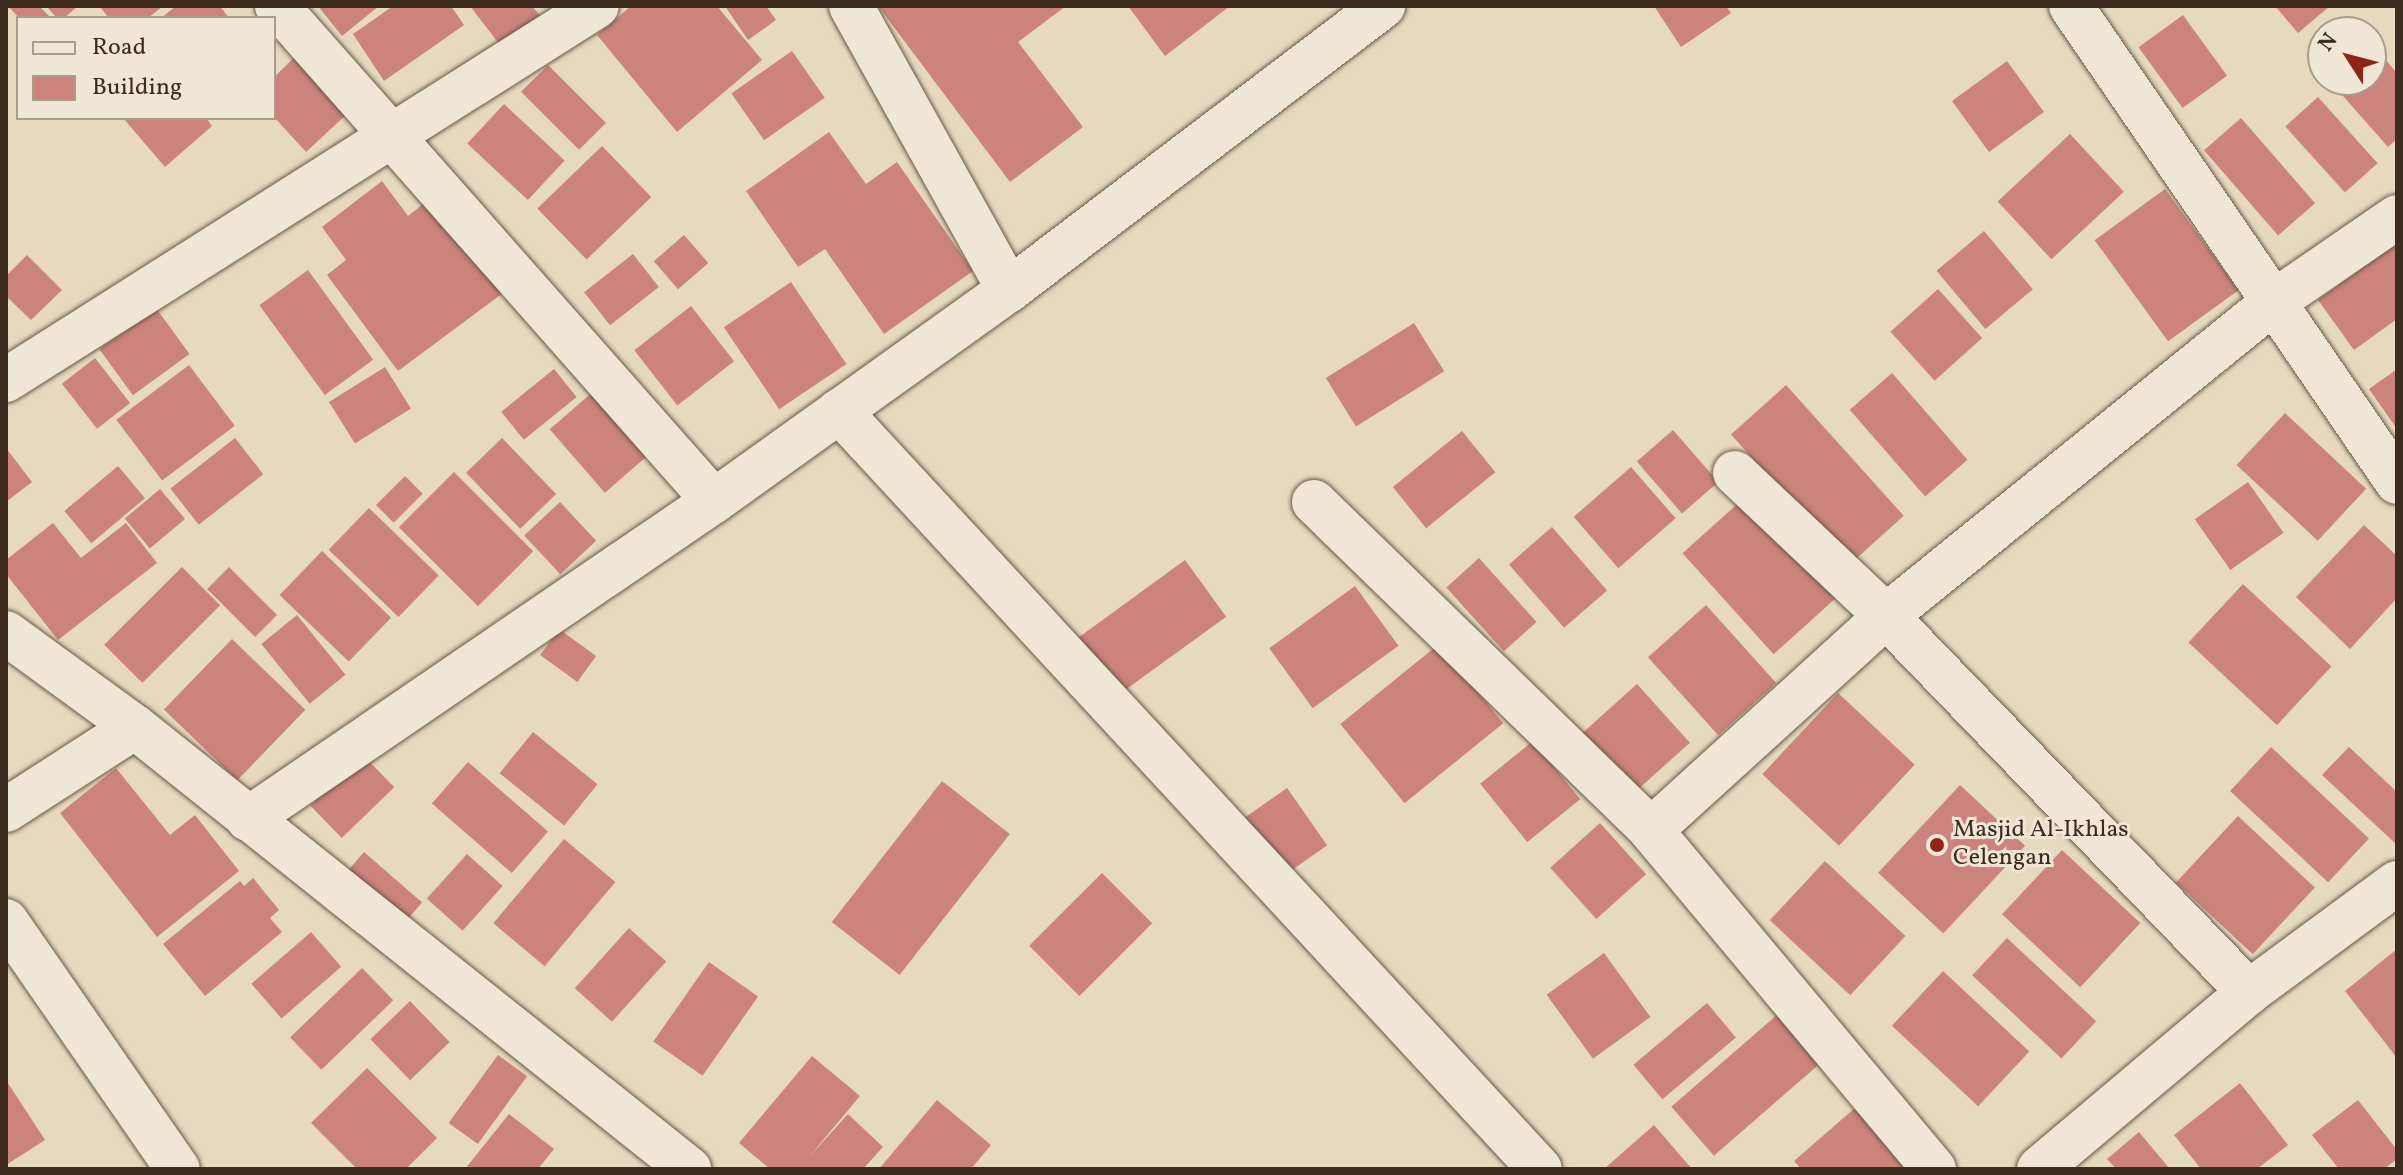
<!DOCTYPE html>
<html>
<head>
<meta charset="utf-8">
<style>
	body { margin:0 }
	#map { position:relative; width:2403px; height:1175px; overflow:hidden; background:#e6d9c0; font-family:Vollkorn,serif }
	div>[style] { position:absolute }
	.building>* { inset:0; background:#cc837e; transform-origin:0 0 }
	.roads { filter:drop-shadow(0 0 2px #685746) drop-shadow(0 0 2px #685746) }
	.minor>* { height:44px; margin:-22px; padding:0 22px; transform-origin:22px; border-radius:22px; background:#efe6d6 }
	.dots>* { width:22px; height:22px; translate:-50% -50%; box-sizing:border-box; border:4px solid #efe6d6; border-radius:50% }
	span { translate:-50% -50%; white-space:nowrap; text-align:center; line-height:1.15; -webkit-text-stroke:6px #efe6d6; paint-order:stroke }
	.poi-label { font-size:24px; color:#3e2c1e }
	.left { translate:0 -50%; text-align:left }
	.frame { position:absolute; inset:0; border:8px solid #3e2c1e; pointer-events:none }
	.legend { position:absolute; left:16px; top:16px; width:260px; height:104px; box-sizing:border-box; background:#efe6d6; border:2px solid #a89c8c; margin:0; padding:10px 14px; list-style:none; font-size:24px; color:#3e2c1e }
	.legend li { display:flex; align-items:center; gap:16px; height:40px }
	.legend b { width:40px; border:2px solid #a89c8c }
	.north { position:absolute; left:2307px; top:16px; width:80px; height:80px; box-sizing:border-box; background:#efe6d6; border:2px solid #a89c8c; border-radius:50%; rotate:306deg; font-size:22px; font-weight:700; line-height:32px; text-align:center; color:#3e2c1e }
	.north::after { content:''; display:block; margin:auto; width:28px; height:36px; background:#8f2418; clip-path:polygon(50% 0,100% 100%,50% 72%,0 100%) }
</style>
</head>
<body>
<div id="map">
	<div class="building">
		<i style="clip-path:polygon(8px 6px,39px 6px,51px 18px,19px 18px)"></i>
		<i style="clip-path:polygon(46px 6px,78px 6px,64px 18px,57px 18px)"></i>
		<i style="clip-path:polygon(99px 6px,163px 6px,148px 18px,109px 18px)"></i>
		<i style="clip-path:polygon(176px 6px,220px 6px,229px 18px,161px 18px)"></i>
		<i style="clip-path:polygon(318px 6px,379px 6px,342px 36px)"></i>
		<i style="clip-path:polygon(393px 6px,451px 6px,464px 25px,384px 81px,353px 34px)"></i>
		<i style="clip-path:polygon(470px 6px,532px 6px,542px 18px,503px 49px)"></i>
		<i style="clip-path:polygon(631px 6px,717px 6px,762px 60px,677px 132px,597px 35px)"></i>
		<i style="clip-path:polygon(725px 6px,766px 6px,776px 20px,748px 40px)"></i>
		<i style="clip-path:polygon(878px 6px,1066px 6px,1018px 42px,1083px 127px,1010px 182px)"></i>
		<i style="clip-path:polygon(1128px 6px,1230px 6px,1165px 56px)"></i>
		<i style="clip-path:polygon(1654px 6px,1726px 6px,1731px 13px,1681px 47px)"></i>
		<i style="clip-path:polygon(2275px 6px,2330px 6px,2298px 33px)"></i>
		<i style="left:2183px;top:15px;width:75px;height:55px;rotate:54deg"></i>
		<i style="clip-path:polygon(2371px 43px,2397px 73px,2397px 139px,2388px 147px,2329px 80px,2371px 80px)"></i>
		<i style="left:792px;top:51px;width:57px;height:74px;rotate:55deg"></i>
		<i style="clip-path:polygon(295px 57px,348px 113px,306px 152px,274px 117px,274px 77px)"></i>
		<i style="left:2007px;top:61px;width:63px;height:68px;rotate:54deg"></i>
		<i style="left:548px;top:65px;width:82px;height:38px;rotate:45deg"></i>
		<i style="left:2318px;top:97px;width:89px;height:44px;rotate:48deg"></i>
		<i style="left:504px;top:104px;width:83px;height:54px;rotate:43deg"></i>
		<i style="clip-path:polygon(123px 118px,206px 118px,212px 126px,165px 167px)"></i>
		<i style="left:2241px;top:118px;width:113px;height:49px;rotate:49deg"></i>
		<i style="clip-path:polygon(829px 132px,866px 184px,897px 162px,973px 271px,884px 334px,825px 249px,798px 267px,746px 191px)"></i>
		<i style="left:2070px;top:134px;width:79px;height:99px;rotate:47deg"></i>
		<i style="left:602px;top:146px;width:71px;height:90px;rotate:46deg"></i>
		<i style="clip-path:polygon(382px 181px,408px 216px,432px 197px,503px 293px,398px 371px,327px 275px,346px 260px,322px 227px)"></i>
		<i style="left:2165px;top:189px;width:125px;height:87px;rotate:54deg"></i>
		<i style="left:1984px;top:231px;width:76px;height:62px;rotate:50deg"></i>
		<i style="left:684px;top:235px;width:37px;height:40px;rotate:49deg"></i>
		<i style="clip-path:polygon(2397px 243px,2397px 319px,2354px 350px,2318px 300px)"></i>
		<i style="left:633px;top:254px;width:42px;height:62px;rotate:52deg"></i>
		<i style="clip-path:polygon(27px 255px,62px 290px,31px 320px,6px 296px,6px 276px)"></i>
		<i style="left:308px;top:270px;width:111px;height:60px;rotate:54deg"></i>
		<i style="left:791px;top:282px;width:99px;height:81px;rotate:56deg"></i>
		<i style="left:1938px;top:289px;width:66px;height:64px;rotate:48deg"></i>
		<i style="left:691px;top:306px;width:70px;height:72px;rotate:52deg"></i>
		<i style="left:156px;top:308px;width:57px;height:70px;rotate:54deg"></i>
		<i style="left:1414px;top:323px;width:57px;height:104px;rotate:58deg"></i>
		<i style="left:95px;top:358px;width:57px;height:42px;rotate:52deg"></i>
		<i style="left:189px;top:365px;width:76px;height:91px;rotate:53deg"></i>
		<i style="left:385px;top:367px;width:49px;height:66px;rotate:58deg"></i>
		<i style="left:554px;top:369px;width:36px;height:68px;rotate:51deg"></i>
		<i style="clip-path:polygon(2397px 369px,2397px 429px,2369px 389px)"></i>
		<i style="left:1892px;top:373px;width:115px;height:56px;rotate:49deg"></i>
		<i style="left:1786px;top:385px;width:176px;height:74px;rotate:48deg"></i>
		<i style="left:595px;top:390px;width:84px;height:60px;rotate:49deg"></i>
		<i style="left:2285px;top:413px;width:111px;height:71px;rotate:43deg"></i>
		<i style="left:1673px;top:430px;width:69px;height:48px;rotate:49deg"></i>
		<i style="left:1462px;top:431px;width:53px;height:89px;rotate:51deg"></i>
		<i style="left:235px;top:438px;width:46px;height:82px;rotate:52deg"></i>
		<i style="left:502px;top:438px;width:78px;height:50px;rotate:46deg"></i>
		<i style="clip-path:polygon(6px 448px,32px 482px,6px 502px)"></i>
		<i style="left:118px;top:466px;width:42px;height:70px;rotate:50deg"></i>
		<i style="left:1631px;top:467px;width:68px;height:76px;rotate:49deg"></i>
		<i style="left:454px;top:472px;width:112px;height:78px;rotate:45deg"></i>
		<i style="left:405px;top:476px;width:25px;height:41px;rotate:45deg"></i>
		<i style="left:2248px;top:482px;width:62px;height:65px;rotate:55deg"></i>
		<i style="left:160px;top:489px;width:39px;height:46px;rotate:50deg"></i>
		<i style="left:1745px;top:497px;width:136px;height:84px;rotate:48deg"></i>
		<i style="left:560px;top:502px;width:53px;height:49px;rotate:47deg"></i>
		<i style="left:369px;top:508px;width:97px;height:58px;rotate:44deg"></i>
		<i style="clip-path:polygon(53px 523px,81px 558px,126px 523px,157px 563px,58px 640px,6px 574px,6px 560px)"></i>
		<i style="clip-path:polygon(2364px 525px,2397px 556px,2397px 598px,2350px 649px,2296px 597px)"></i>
		<i style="left:1552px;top:527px;width:84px;height:57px;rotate:49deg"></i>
		<i style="left:322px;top:551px;width:96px;height:61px;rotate:44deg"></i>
		<i style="left:1479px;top:558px;width:86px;height:44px;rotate:48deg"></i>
		<i style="left:1185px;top:560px;width:70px;height:141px;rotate:54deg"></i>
		<i style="left:182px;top:567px;width:54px;height:110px;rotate:45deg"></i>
		<i style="left:229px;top:567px;width:68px;height:31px;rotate:45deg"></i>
		<i style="left:2243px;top:584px;width:121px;height:80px;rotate:43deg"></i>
		<i style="left:1355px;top:586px;width:74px;height:106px;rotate:54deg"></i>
		<i style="left:1706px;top:605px;width:105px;height:78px;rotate:48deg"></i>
		<i style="left:297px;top:615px;width:77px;height:46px;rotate:51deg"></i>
		<i style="left:559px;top:629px;width:46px;height:32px;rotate:36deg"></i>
		<i style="left:232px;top:639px;width:102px;height:98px;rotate:44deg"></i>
		<i style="left:1439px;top:644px;width:102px;height:127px;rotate:51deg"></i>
		<i style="left:1637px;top:684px;width:79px;height:76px;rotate:48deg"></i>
		<i style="left:1838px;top:693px;width:105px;height:111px;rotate:43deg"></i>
		<i style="left:533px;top:732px;width:83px;height:53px;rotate:39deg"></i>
		<i style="left:1533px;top:741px;width:75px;height:68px;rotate:51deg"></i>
		<i style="left:2271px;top:747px;width:134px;height:60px;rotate:43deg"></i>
		<i style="clip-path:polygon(2349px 747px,2397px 792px,2397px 845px,2322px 775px)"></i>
		<i style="left:363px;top:755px;width:45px;height:73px;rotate:46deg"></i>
		<i style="left:468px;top:762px;width:106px;height:55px;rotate:41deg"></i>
		<i style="clip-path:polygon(116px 768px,170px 835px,195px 815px,239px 871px,157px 937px,60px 813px)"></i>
		<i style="left:942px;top:781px;width:86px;height:179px;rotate:38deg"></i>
		<i style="left:1960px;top:785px;width:89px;height:120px;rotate:43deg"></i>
		<i style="left:1287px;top:788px;width:70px;height:55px;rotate:55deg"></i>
		<i style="left:2238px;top:816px;width:105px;height:91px;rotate:43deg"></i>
		<i style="left:1600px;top:823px;width:69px;height:67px;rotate:48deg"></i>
		<i style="left:564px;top:839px;width:67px;height:110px;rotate:40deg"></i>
		<i style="left:2062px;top:850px;width:107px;height:88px;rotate:43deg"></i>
		<i style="left:364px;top:852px;width:77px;height:28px;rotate:41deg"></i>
		<i style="left:467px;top:854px;width:48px;height:60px;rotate:42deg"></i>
		<i style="left:1825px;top:861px;width:110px;height:81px;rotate:43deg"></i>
		<i style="left:1102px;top:873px;width:71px;height:103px;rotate:45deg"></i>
		<i style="clip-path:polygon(253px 878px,279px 910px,270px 918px,282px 932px,205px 996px,163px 944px,240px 881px,244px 886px)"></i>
		<i style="left:629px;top:928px;width:50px;height:81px;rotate:42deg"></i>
		<i style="left:311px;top:932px;width:46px;height:79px;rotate:49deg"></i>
		<i style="left:2007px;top:938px;width:122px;height:51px;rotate:43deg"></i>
		<i style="clip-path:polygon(2397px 949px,2397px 1058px,2345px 991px)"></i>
		<i style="left:1604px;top:953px;width:79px;height:71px;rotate:54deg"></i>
		<i style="left:709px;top:962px;width:60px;height:97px;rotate:35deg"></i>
		<i style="left:362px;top:968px;width:45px;height:100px;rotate:46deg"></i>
		<i style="left:1943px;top:971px;width:118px;height:75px;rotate:43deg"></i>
		<i style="left:410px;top:1001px;width:57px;height:55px;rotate:46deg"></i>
		<i style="left:1707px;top:1003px;width:45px;height:96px;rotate:50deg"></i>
		<i style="left:1786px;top:1007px;width:65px;height:152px;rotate:49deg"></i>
		<i style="left:498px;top:1055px;width:36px;height:84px;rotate:36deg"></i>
		<i style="clip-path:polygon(812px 1056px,860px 1096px,809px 1157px,848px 1114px,883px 1147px,863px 1169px,770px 1169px,739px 1143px)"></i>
		<i style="clip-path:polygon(367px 1068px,437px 1138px,406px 1169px,357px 1169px,311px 1123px)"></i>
		<i style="clip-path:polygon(6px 1080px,45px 1140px,6px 1165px)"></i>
		<i style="clip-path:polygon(2240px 1083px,2288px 1145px,2257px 1169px,2201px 1169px,2174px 1135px)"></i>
		<i style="clip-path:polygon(937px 1100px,991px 1145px,971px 1169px,879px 1169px)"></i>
		<i style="clip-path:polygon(2358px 1100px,2397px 1150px,2397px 1159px,2384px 1169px,2339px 1169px,2312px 1135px)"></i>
		<i style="clip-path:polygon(1856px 1107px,1909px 1169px,1801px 1169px,1794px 1161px)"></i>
		<i style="clip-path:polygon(509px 1114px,554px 1149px,538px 1169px,465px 1169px)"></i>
		<i style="clip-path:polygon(1654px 1125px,1692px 1169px,1604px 1169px)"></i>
		<i style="clip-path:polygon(2139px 1132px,2170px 1169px,2116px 1169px,2107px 1159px)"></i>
	</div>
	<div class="roads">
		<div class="minor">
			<i style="left:277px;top:6px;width:660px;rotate:48.56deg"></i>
			<i style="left:851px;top:6px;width:325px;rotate:60.9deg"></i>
			<i style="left:2071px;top:6px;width:577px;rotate:55.59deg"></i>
			<i style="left:6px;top:380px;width:699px;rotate:-32.33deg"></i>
			<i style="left:839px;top:411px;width:1032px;rotate:47.24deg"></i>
			<i style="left:1735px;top:473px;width:208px;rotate:43.4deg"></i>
			<i style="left:1886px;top:616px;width:523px;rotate:46.01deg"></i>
			<i style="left:1314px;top:502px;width:470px;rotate:44.2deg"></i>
			<i style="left:6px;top:633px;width:160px;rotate:36.1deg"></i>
			<i style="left:135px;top:727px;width:709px;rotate:38.58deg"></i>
			<i style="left:6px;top:810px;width:153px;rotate:-32.8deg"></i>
			<i style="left:248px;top:819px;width:564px;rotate:-34.31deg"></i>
			<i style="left:714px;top:501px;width:363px;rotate:-35.6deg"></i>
			<i style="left:1009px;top:290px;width:470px;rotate:-37.2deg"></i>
			<i style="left:6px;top:921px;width:302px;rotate:55.3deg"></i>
			<i style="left:1934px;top:1169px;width:442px;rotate:-129.9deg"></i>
			<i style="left:1651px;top:830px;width:318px;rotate:-42.3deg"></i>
			<i style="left:1886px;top:616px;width:497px;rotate:-39deg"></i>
			<i style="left:2272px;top:303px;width:152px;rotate:-34.5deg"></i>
			<i style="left:2039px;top:1169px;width:275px;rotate:-40.1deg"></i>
			<i style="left:2249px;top:992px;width:184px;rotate:-36.4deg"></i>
		</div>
	</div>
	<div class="dots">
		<i style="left:1937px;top:845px;background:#8f2418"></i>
	</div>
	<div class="poi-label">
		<span class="left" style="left:1953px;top:845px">Masjid Al-Ikhlas<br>Celengan</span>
	</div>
	<div class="frame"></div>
	<ul class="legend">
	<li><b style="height:10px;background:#efe6d6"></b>Road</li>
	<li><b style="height:22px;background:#cc837e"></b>Building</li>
	</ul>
	<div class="north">N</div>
</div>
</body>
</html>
